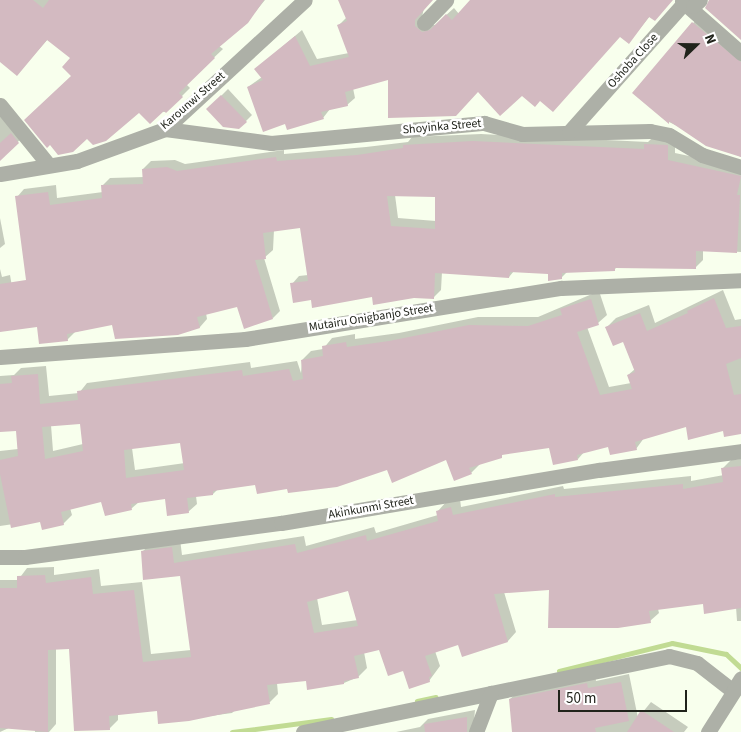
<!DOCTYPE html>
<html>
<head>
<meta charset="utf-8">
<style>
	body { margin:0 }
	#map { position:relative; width:741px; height:732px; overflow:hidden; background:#f8ffed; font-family:"Source Sans 3",sans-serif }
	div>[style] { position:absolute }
	.shadow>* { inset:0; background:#0003 }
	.stream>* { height:5px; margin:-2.5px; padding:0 2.5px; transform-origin:2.5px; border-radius:2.5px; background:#c1db93 }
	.building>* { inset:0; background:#d3bac1 }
	.minor>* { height:15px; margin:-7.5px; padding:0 7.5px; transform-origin:7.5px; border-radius:7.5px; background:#adb0a7 }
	span { translate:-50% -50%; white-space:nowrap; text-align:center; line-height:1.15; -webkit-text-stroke:5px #fff; paint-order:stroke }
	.street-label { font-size:12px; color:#20231b }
	.north { position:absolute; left:671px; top:20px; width:50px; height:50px; -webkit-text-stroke:4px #fff; paint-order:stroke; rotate:68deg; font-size:14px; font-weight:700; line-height:20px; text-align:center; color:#20231b }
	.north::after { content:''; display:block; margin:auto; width:18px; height:22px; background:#20231b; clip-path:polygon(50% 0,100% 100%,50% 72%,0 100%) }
	.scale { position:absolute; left:558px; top:690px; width:129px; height:22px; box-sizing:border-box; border:2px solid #20231b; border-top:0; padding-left:6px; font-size:15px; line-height:18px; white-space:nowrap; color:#20231b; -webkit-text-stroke:4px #fff; paint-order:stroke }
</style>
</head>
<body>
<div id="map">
	<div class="shadow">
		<i style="clip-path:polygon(0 0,265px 0,247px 22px,219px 46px,223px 49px,186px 84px,190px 88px,166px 112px,140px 111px,72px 76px,72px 58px,48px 39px,17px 74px,0 60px)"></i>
		<i style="clip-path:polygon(339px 0,431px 0,424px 8px,422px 17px,425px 23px,435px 25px,454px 8px,459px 14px,472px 0,672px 0,650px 16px,629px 42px,620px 36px,541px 99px,522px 94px,389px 79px,353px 88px,355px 98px,347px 105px,330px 109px,323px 118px,286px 122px,248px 87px,262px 77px,256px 69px,302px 30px,317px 59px,349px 53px,339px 25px,347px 17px)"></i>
		<i style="clip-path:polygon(700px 15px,741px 51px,741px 157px,669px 122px,634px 93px)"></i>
		<i style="clip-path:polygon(228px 89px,252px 115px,239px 128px,208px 109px)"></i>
		<i style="clip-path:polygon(0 116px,25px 135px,0 159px)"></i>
		<i style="clip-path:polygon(evenodd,481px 134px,648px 142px,653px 137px,675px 138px,675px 153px,741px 167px,741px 252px,703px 250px,703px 260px,695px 268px,618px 266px,614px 270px,568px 271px,562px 277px,549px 273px,514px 271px,509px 277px,442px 272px,441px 290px,433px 298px,373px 296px,312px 299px,292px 284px,299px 276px,308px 275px,301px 226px,274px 230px,273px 250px,264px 258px,280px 311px,273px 318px,238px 305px,206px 313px,207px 319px,200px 327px,177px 333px,113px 323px,75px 332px,67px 340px,17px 197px,24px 189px,56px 185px,57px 198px,103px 192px,102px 186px,110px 178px,144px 177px,143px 169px,151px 161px,175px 160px,185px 164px,284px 150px,284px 154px,366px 147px,408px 142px,412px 137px,481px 134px,395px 195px,437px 196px,436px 221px,398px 218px,395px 195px)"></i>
		<i style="clip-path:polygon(0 218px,5px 244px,0 248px)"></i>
		<i style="clip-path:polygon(0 269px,2px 277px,10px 275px,18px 321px,0 331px)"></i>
		<i style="clip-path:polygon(evenodd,723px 290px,735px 320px,741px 319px,741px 433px,686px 426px,644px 438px,636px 449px,609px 445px,585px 451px,578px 459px,550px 447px,505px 453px,480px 464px,471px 473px,446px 458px,288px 488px,257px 484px,218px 489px,213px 494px,196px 496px,197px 504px,188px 512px,166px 498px,139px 502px,132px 508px,106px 515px,102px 500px,70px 508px,72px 515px,63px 524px,41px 520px,0 526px,0 451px,18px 449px,17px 430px,0 431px,0 376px,14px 375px,21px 368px,46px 366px,49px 396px,79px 393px,87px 383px,250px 362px,251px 368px,297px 361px,301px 373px,302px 360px,311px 351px,323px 349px,332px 338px,355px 334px,355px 339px,399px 333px,478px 317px,538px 317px,599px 291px,607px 315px,598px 323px,587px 327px,609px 387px,631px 383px,628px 375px,635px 369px,624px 341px,607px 327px,616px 318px,649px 305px,655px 323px,723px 290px,81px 423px,83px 444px,53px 451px,51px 425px,81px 423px,723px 290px,182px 441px,185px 463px,135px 470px,132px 448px,182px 441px)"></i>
		<i style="clip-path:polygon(evenodd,741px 459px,741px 621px,737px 621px,736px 607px,704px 603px,658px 609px,659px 613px,650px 621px,550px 588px,504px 592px,516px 632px,508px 641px,458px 643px,435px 651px,440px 666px,429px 681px,404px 669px,379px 648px,364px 652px,367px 668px,358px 677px,344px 683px,307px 680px,277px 683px,278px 694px,270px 702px,237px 708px,232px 713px,159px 723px,158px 710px,118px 714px,118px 720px,109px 729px,70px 648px,56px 648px,56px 724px,49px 732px,35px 732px,35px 727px,11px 727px,0 732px,0 580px,18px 580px,27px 568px,54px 567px,54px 575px,99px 569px,101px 586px,142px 582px,151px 654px,191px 650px,181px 574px,143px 551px,152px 543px,180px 539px,182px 555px,304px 536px,306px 546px,374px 527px,376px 533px,438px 515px,438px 511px,446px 502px,460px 499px,461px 507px,563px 486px,564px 489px,691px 476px,691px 481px,724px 475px,723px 468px,731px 460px,741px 459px,349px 589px,358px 620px,322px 625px,317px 598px,349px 589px)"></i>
		<i style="clip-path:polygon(629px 674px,638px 718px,651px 702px,688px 727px,684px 732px,514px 732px,510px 699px,519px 691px,595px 675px,596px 681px)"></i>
		<i style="clip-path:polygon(475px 710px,473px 732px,396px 732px,420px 727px,428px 719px)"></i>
	</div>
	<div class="stream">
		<i style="left:559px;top:671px;width:116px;rotate:-13.9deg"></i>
		<i style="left:672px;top:643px;width:55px;rotate:11.5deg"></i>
		<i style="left:726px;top:654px;width:21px;rotate:43deg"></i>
		<i style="left:417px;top:701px;width:19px;rotate:-12deg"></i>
		<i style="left:232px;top:732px;width:100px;rotate:-7.5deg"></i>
	</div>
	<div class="building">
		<i style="clip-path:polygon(0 0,33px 0,43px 8px,49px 0,264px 0,248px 23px,211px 54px,215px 58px,179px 93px,183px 97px,166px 113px,164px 111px,150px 124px,139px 113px,106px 141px,93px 145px,87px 139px,73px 152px,58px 155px,50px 145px,47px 148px,24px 120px,71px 76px,62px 67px,70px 58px,47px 40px,17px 76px,0 62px)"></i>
		<i style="clip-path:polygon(338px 0,433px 0,415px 20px,415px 26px,422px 32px,430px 30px,446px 14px,452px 20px,470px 0,673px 0,655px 21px,649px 17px,629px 44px,620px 37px,553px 112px,540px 101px,535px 107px,522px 96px,500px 116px,478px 92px,456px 116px,388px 118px,388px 80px,345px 92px,348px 106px,321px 112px,324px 119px,287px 130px,285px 124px,263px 132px,247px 87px,263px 80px,254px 69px,295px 36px,310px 66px,349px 57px,337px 25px,347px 21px)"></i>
		<i style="clip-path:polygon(709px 0,741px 0,741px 40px,705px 8px)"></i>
		<i style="clip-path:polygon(692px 22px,741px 62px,741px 157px,706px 146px,669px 121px,669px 124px,632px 93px)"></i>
		<i style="clip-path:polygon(221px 95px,247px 122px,239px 129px,223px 127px,206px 109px)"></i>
		<i style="clip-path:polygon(11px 133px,19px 143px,0 161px,0 143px)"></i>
		<i style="clip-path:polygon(evenodd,473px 141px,644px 149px,644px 144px,668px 145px,668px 160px,741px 176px,737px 195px,740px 195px,737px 253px,696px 251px,696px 269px,615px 268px,615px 271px,562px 273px,562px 279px,548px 281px,548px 274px,510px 272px,509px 278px,435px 273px,434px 299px,414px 298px,373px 305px,372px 297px,312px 308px,311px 300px,293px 303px,290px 283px,308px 281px,300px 228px,263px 233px,266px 259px,255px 260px,273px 319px,244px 329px,237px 307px,197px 317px,200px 328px,178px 335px,115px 339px,112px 325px,67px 334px,68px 341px,39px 344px,37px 327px,0 332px,0 284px,26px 280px,15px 196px,48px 192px,50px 205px,102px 198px,101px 185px,143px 184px,142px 169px,167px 167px,177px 171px,276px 157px,277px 161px,357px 155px,403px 148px,403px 145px,473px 141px,387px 196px,435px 197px,435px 229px,391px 226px,387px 196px)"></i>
		<i style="clip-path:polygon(evenodd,714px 298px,726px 328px,741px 326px,741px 358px,726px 364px,734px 395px,741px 394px,741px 434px,724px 437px,723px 431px,688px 440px,686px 427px,635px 442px,637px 450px,610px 455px,608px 447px,577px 455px,578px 460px,553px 465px,549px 448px,502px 455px,502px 458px,469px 468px,472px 474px,454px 481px,446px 460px,392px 483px,387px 470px,337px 487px,288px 493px,287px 489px,257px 494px,255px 485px,213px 491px,213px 495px,187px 498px,189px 513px,167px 516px,165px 499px,131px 504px,132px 510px,105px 516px,101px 502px,61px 512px,64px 525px,42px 530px,40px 522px,11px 528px,0 474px,0 460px,18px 456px,16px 431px,0 432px,0 384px,12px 383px,11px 376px,38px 374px,40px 404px,78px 400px,77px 391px,242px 370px,243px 376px,289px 369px,293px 381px,303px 379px,301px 360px,323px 356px,322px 346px,346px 342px,347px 347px,389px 341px,469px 325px,528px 326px,562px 315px,560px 309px,591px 299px,599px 325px,577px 332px,600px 395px,632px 389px,627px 375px,635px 372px,623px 342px,613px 346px,605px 327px,640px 313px,647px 331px,688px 313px,687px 311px,714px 298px,80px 424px,83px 451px,45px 459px,42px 427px,80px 424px,714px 298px,180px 443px,184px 470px,126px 478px,124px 450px,180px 443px)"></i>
		<i style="clip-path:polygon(evenodd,741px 466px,741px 608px,704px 614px,703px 604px,649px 611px,651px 623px,618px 628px,548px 628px,549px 590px,494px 594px,508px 642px,462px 657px,458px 645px,425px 656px,432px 676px,429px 677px,430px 682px,409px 689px,403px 671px,388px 676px,379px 650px,354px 656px,359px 678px,344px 681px,344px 684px,307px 690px,306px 681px,267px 685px,270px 704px,189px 721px,158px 724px,157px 711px,109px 716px,110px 730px,74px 731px,69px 649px,48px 650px,48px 732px,0 728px,0 588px,17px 588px,17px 576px,45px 575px,46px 583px,91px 577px,93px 594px,134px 590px,143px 662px,191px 657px,180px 576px,143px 580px,141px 551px,172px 547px,174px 563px,295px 544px,297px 553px,366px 535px,367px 541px,438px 521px,436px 511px,451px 507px,453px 515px,555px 494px,555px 497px,683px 484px,683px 489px,723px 482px,721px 468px,741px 466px,348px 591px,358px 626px,314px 633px,307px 602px,348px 591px)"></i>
		<i style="clip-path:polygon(621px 682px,629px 721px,595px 728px,596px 732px,512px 732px,509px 699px,587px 683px,588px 688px)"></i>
		<i style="clip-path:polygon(641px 710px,674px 732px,627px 732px)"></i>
		<i style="clip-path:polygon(467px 717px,467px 732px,425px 732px,424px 724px)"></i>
	</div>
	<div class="minor">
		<i style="left:682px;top:1px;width:79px;rotate:41.4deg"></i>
		<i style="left:424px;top:23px;width:32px;rotate:-46deg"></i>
		<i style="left:0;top:105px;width:76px;rotate:50.9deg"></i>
		<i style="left:165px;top:129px;width:107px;rotate:7.5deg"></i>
		<i style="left:271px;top:143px;width:214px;rotate:-5.4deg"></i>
		<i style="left:484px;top:123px;width:40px;rotate:16deg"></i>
		<i style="left:522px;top:134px;width:128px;rotate:-1.3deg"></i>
		<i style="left:650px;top:131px;width:19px;rotate:12deg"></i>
		<i style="left:669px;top:135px;width:39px;rotate:31deg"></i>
		<i style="left:702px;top:155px;width:41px;rotate:17.1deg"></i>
		<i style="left:569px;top:132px;width:171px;rotate:-48.3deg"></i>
		<i style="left:683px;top:4px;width:10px;rotate:11deg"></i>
		<i style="left:693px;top:6px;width:9px;rotate:-41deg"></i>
		<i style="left:0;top:174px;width:78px;rotate:-9.6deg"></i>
		<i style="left:77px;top:161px;width:94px;rotate:-20deg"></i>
		<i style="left:165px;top:129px;width:190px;rotate:-42.7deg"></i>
		<i style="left:0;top:357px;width:246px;rotate:-4.2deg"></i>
		<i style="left:245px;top:339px;width:320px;rotate:-9.2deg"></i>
		<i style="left:561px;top:288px;width:180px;rotate:-2.5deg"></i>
		<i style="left:0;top:557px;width:25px"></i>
		<i style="left:25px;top:557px;width:258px;rotate:-7.6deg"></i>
		<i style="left:281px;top:523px;width:322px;rotate:-9.5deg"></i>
		<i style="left:599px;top:470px;width:143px;rotate:-7.6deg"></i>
		<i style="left:303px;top:732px;width:374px;rotate:-11.7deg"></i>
		<i style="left:669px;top:656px;width:29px;rotate:14deg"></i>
		<i style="left:697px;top:663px;width:46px;rotate:37.9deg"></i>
		<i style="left:733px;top:691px;width:15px;rotate:-58deg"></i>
		<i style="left:476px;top:732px;width:42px;rotate:-69deg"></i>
		<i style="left:708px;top:732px;width:58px;rotate:-57.7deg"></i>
	</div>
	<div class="street-label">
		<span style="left:633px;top:61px;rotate:-48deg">Oshoba Close</span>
		<span style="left:193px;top:101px;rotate:-41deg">Karounwi Street</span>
		<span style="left:442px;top:127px;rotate:-5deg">Shoyinka Street</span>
		<span style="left:371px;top:318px;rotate:-9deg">Mutairu Onigbanjo Street</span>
		<span style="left:371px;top:508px;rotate:-10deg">Akinkunmi Street</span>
	</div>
	<div class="north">N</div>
	<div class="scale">50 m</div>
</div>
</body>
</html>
